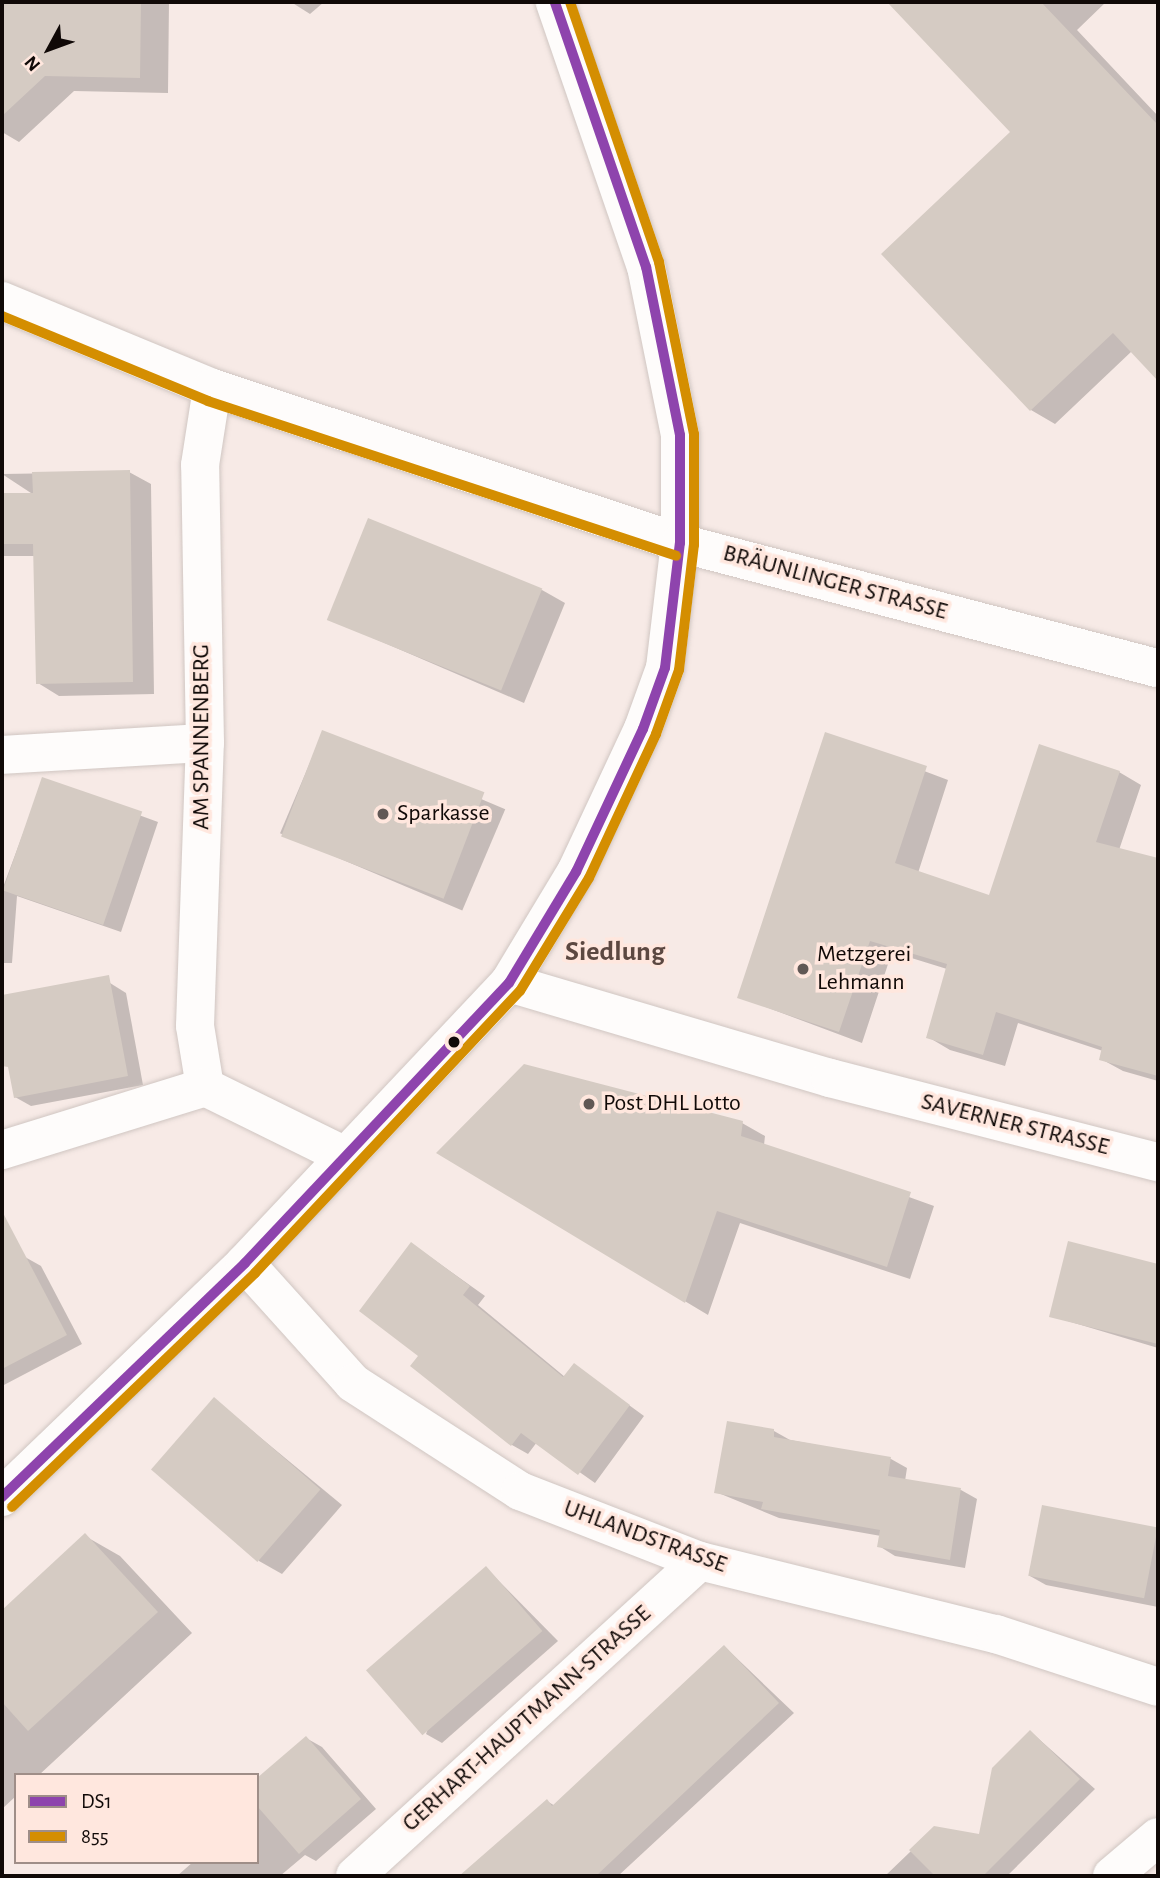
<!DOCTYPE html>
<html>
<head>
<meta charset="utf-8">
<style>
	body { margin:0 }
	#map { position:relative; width:1160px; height:1878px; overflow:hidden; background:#f7eae6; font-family:"Alegreya Sans",sans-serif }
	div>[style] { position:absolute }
	.shadow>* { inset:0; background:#0003; transform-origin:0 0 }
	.building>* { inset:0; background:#d5cbc3; transform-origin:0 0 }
	.roads { filter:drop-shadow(0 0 2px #d0c6c2) drop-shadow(0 0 2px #d0c6c2) }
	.minor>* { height:38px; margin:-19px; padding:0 19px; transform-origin:19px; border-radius:19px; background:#fefcfb }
	.major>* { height:38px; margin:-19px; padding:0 19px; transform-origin:19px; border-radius:19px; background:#fefcfb }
	.bus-1>* { height:10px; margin:-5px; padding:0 5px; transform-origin:5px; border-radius:5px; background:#8e44ad }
	.bus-2>* { height:10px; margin:-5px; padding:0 5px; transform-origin:5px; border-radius:5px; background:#d48e01 }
	.dots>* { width:19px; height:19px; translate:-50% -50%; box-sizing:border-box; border:4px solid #ffe7de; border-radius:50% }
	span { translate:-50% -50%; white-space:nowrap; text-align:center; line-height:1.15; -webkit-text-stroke:7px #ffe7de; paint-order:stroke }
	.street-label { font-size:24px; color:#100907 }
	.poi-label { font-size:24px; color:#100907 }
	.left { translate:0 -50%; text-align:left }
	.quarter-label { font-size:28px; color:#5c4841; font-weight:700 }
	.frame { position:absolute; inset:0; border:4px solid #100907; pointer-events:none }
	.legend { position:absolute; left:14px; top:1773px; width:245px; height:91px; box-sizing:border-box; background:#ffe7de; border:2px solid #9f8e88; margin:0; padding:9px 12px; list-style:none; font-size:21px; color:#100907 }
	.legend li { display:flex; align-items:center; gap:14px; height:35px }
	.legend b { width:35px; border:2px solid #9f8e88 }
	.north { position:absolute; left:14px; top:14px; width:70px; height:70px; -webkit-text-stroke:5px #ffe7de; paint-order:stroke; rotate:229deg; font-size:19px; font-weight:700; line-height:28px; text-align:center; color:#100907 }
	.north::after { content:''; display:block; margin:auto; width:24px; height:32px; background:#100907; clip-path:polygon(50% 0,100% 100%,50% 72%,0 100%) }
</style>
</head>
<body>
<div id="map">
	<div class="shadow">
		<i style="clip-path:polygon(2px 2px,169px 2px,168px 93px,74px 91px,19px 142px,2px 132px)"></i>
		<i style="clip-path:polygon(291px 2px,324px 2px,310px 14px)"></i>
		<i style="clip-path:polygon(890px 2px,1106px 2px,1077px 30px,1158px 116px,1158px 378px,1132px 351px,1055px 424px,1031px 410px,1012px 132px)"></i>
		<i style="clip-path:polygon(129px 472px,151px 484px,154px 694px,59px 696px,38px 683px,35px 556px,2px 556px,2px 495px,34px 495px,2px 474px)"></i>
		<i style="clip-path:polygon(542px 590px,565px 603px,524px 703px,329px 619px)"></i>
		<i style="left:323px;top:732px;width:198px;height:110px;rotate:23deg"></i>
		<i style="clip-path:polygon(826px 734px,948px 780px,918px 873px,991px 897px,1119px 772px,1141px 785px,1119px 850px,1158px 860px,1158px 1081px,1123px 1071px,1101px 1059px,1103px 1051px,1018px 1023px,1005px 1066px,950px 1050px,928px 1037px,947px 969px,892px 952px,862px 1043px,739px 997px)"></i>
		<i style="clip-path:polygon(43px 780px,158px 822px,121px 932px,17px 896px,12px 963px,2px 963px,2px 890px)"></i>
		<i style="clip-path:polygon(110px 983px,126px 993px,143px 1085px,31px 1106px,15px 1097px,2px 1010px)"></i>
		<i style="clip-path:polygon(742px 1123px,765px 1136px,764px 1145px,934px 1206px,910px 1279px,740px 1223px,708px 1315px,438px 1153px)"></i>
		<i style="clip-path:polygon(1069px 1243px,1158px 1266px,1158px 1348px,1051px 1316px)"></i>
		<i style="clip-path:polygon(412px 1244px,485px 1296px,478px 1305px,565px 1377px,574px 1365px,644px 1416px,595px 1483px,537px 1442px,528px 1454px,512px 1445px,413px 1365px,421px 1355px)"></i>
		<i style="clip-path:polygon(25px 1257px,41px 1266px,82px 1344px,2px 1386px,2px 1269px)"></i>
		<i style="clip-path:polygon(214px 1399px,342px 1505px,282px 1574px,259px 1561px)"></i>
		<i style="clip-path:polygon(774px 1431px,790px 1440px,891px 1459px,907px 1468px,905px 1481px,961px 1490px,977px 1499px,965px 1568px,895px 1556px,879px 1546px,881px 1536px,779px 1518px,716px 1492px)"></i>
		<i style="clip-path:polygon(1043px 1507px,1158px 1529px,1158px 1607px,1046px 1585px,1030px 1576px)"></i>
		<i style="clip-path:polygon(85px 1536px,120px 1556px,192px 1633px,39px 1775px,16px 1775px,16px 1796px,2px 1809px,2px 1613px)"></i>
		<i style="clip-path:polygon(486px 1568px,558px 1641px,442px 1743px,426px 1734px)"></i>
		<i style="clip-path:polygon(725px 1647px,794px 1713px,618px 1876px,462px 1876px,547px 1801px,555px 1806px)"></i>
		<i style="clip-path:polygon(1031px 1732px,1095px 1789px,1007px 1876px,885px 1876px,935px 1828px,981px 1836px)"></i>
		<i style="clip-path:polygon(306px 1738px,322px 1747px,376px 1809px,316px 1861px,305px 1855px,280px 1876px,177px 1876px,193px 1862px,257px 1862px,257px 1808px)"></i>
	</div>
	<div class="building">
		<i style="clip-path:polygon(2px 2px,141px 2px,140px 78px,45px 76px,2px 116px)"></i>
		<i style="clip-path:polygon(887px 2px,1041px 2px,1158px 125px,1158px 381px,1113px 333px,1030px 411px,881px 254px,1010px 132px)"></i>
		<i style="clip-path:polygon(130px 470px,133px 682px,36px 684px,33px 544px,2px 544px,2px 493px,33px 493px,32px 472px)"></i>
		<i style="left:368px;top:518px;width:188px;height:110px;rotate:22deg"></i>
		<i style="left:322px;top:730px;width:174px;height:114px;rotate:21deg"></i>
		<i style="clip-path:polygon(825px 732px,927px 766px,895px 863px,989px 895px,1039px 744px,1120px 771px,1096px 842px,1158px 858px,1158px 1076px,1099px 1060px,1102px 1047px,996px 1012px,983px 1055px,926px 1038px,947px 964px,870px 941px,839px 1032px,737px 998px)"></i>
		<i style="left:42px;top:777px;width:106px;height:120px;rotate:19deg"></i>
		<i style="clip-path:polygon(109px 975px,128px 1076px,14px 1098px,8px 1067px,2px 1066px,2px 995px)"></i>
		<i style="clip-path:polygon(524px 1064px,743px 1121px,741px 1136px,911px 1192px,887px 1267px,717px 1211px,685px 1303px,436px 1153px)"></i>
		<i style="clip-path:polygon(2px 1211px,67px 1335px,2px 1369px)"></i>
		<i style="clip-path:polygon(1068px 1241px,1158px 1264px,1158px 1344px,1049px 1317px)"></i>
		<i style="clip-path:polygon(411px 1242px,470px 1286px,463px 1295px,563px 1377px,574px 1363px,630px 1405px,578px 1475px,521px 1433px,511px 1446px,410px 1366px,418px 1356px,359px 1311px)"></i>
		<i style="left:214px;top:1397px;width:141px;height:96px;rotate:41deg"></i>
		<i style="clip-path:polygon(727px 1421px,774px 1429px,774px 1437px,891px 1457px,888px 1476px,961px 1488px,950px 1560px,877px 1547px,880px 1530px,761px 1509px,763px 1502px,714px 1493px)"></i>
		<i style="left:1042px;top:1505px;width:118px;height:72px;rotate:11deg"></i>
		<i style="clip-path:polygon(85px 1533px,158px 1612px,28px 1731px,2px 1702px,2px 1610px)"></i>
		<i style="left:486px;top:1566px;width:86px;height:159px;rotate:49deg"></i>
		<i style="clip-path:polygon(724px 1645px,779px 1703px,596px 1876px,459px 1876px,547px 1799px,552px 1806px)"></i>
		<i style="clip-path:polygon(1030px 1730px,1080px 1779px,983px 1876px,935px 1876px,909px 1850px,934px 1826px,979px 1834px,992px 1768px)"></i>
		<i style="clip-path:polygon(306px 1736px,361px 1799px,299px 1854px,257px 1806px,257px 1778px)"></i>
	</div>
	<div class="roads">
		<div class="minor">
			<i style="left:2px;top:755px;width:203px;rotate:-3.4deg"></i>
			<i style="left:509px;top:983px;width:335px;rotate:16.5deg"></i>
			<i style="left:830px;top:1078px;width:339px;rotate:14.4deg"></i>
			<i style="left:205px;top:1087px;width:62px;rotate:-99.3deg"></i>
			<i style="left:195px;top:1026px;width:283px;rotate:-88deg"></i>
			<i style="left:205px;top:743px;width:278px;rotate:-91deg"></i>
			<i style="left:200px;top:465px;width:78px;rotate:-81.1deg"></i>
			<i style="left:2px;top:1150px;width:213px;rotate:-17.2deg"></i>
			<i style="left:205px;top:1087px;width:156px;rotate:26.2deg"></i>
			<i style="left:245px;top:1263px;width:161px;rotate:48deg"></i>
			<i style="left:353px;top:1383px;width:199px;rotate:32.9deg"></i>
			<i style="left:520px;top:1491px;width:193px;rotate:21.3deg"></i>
			<i style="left:700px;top:1561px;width:305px;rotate:13.9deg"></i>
			<i style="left:996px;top:1634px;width:170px;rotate:18.1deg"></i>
			<i style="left:2px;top:1497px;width:337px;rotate:-43.9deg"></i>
			<i style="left:245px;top:1263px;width:385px;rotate:-46.7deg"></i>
			<i style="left:509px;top:983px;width:130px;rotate:-58.9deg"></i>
			<i style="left:576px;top:872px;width:158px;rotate:-64.9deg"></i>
			<i style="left:643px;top:729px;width:65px;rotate:-70.2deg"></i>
			<i style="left:665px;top:668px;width:126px;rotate:-83.2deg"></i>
			<i style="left:680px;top:543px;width:108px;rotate:-90deg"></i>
			<i style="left:680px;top:435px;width:171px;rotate:-101.4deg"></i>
			<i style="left:646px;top:267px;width:280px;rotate:-109deg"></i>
			<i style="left:355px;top:1876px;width:467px;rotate:-42.4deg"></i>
			<i style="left:1112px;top:1876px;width:60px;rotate:-40.3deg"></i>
		</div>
		<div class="major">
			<i style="left:2px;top:301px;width:227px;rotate:22.5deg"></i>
			<i style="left:212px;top:388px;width:493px;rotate:18.3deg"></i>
			<i style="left:680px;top:543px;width:494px;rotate:14.7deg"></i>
		</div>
	</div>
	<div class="bus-1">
		<i style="left:2px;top:1497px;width:337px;rotate:-43.9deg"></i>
		<i style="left:245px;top:1263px;width:385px;rotate:-46.7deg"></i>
		<i style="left:509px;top:983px;width:130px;rotate:-58.9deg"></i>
		<i style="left:576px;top:872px;width:158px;rotate:-64.9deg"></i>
		<i style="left:643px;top:729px;width:65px;rotate:-70.2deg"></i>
		<i style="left:665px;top:668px;width:126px;rotate:-83.2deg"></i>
		<i style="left:680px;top:543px;width:108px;rotate:-90deg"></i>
		<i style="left:680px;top:435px;width:171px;rotate:-101.4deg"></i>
		<i style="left:646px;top:267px;width:280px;rotate:-109deg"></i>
	</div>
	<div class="bus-2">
		<i style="left:2px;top:316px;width:223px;rotate:22.4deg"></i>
		<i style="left:208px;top:401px;width:493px;rotate:18.3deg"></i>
		<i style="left:12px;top:1507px;width:337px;rotate:-43.9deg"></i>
		<i style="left:255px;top:1273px;width:387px;rotate:-46.8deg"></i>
		<i style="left:520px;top:991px;width:132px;rotate:-58.6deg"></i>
		<i style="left:589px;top:878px;width:159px;rotate:-65deg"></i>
		<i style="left:656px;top:734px;width:68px;rotate:-70.2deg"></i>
		<i style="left:679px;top:670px;width:126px;rotate:-83.2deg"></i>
		<i style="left:694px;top:545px;width:111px;rotate:-90deg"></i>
		<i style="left:694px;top:434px;width:176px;rotate:-101.5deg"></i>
		<i style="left:659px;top:262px;width:275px;rotate:-108.9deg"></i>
	</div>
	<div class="dots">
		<i style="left:383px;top:814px;background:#615855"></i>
		<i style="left:803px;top:969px;background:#615855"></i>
		<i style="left:454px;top:1042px;background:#100907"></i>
		<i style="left:589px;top:1104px;background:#615855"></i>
	</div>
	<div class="street-label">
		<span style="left:835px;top:583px;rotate:15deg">BRÄUNLINGER STRASSE</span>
		<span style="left:202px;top:737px;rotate:-90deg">AM SPANNENBERG</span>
		<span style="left:1015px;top:1125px;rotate:14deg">SAVERNER STRASSE</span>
		<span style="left:645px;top:1537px;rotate:20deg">UHLANDSTRASSE</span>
		<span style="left:527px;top:1719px;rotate:-42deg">GERHART-HAUPTMANN-STRASSE</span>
	</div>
	<div class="poi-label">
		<span class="left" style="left:397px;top:814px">Sparkasse</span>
		<span class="left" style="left:817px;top:969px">Metzgerei<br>Lehmann</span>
		<span class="left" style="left:603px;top:1104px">Post DHL Lotto</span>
	</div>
	<div class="quarter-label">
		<span style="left:615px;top:952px">Siedlung</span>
	</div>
	<div class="frame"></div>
	<ul class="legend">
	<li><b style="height:9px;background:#8e44ad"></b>DS1</li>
	<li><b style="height:9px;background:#d48e01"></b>855</li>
	</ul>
	<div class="north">N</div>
</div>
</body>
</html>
